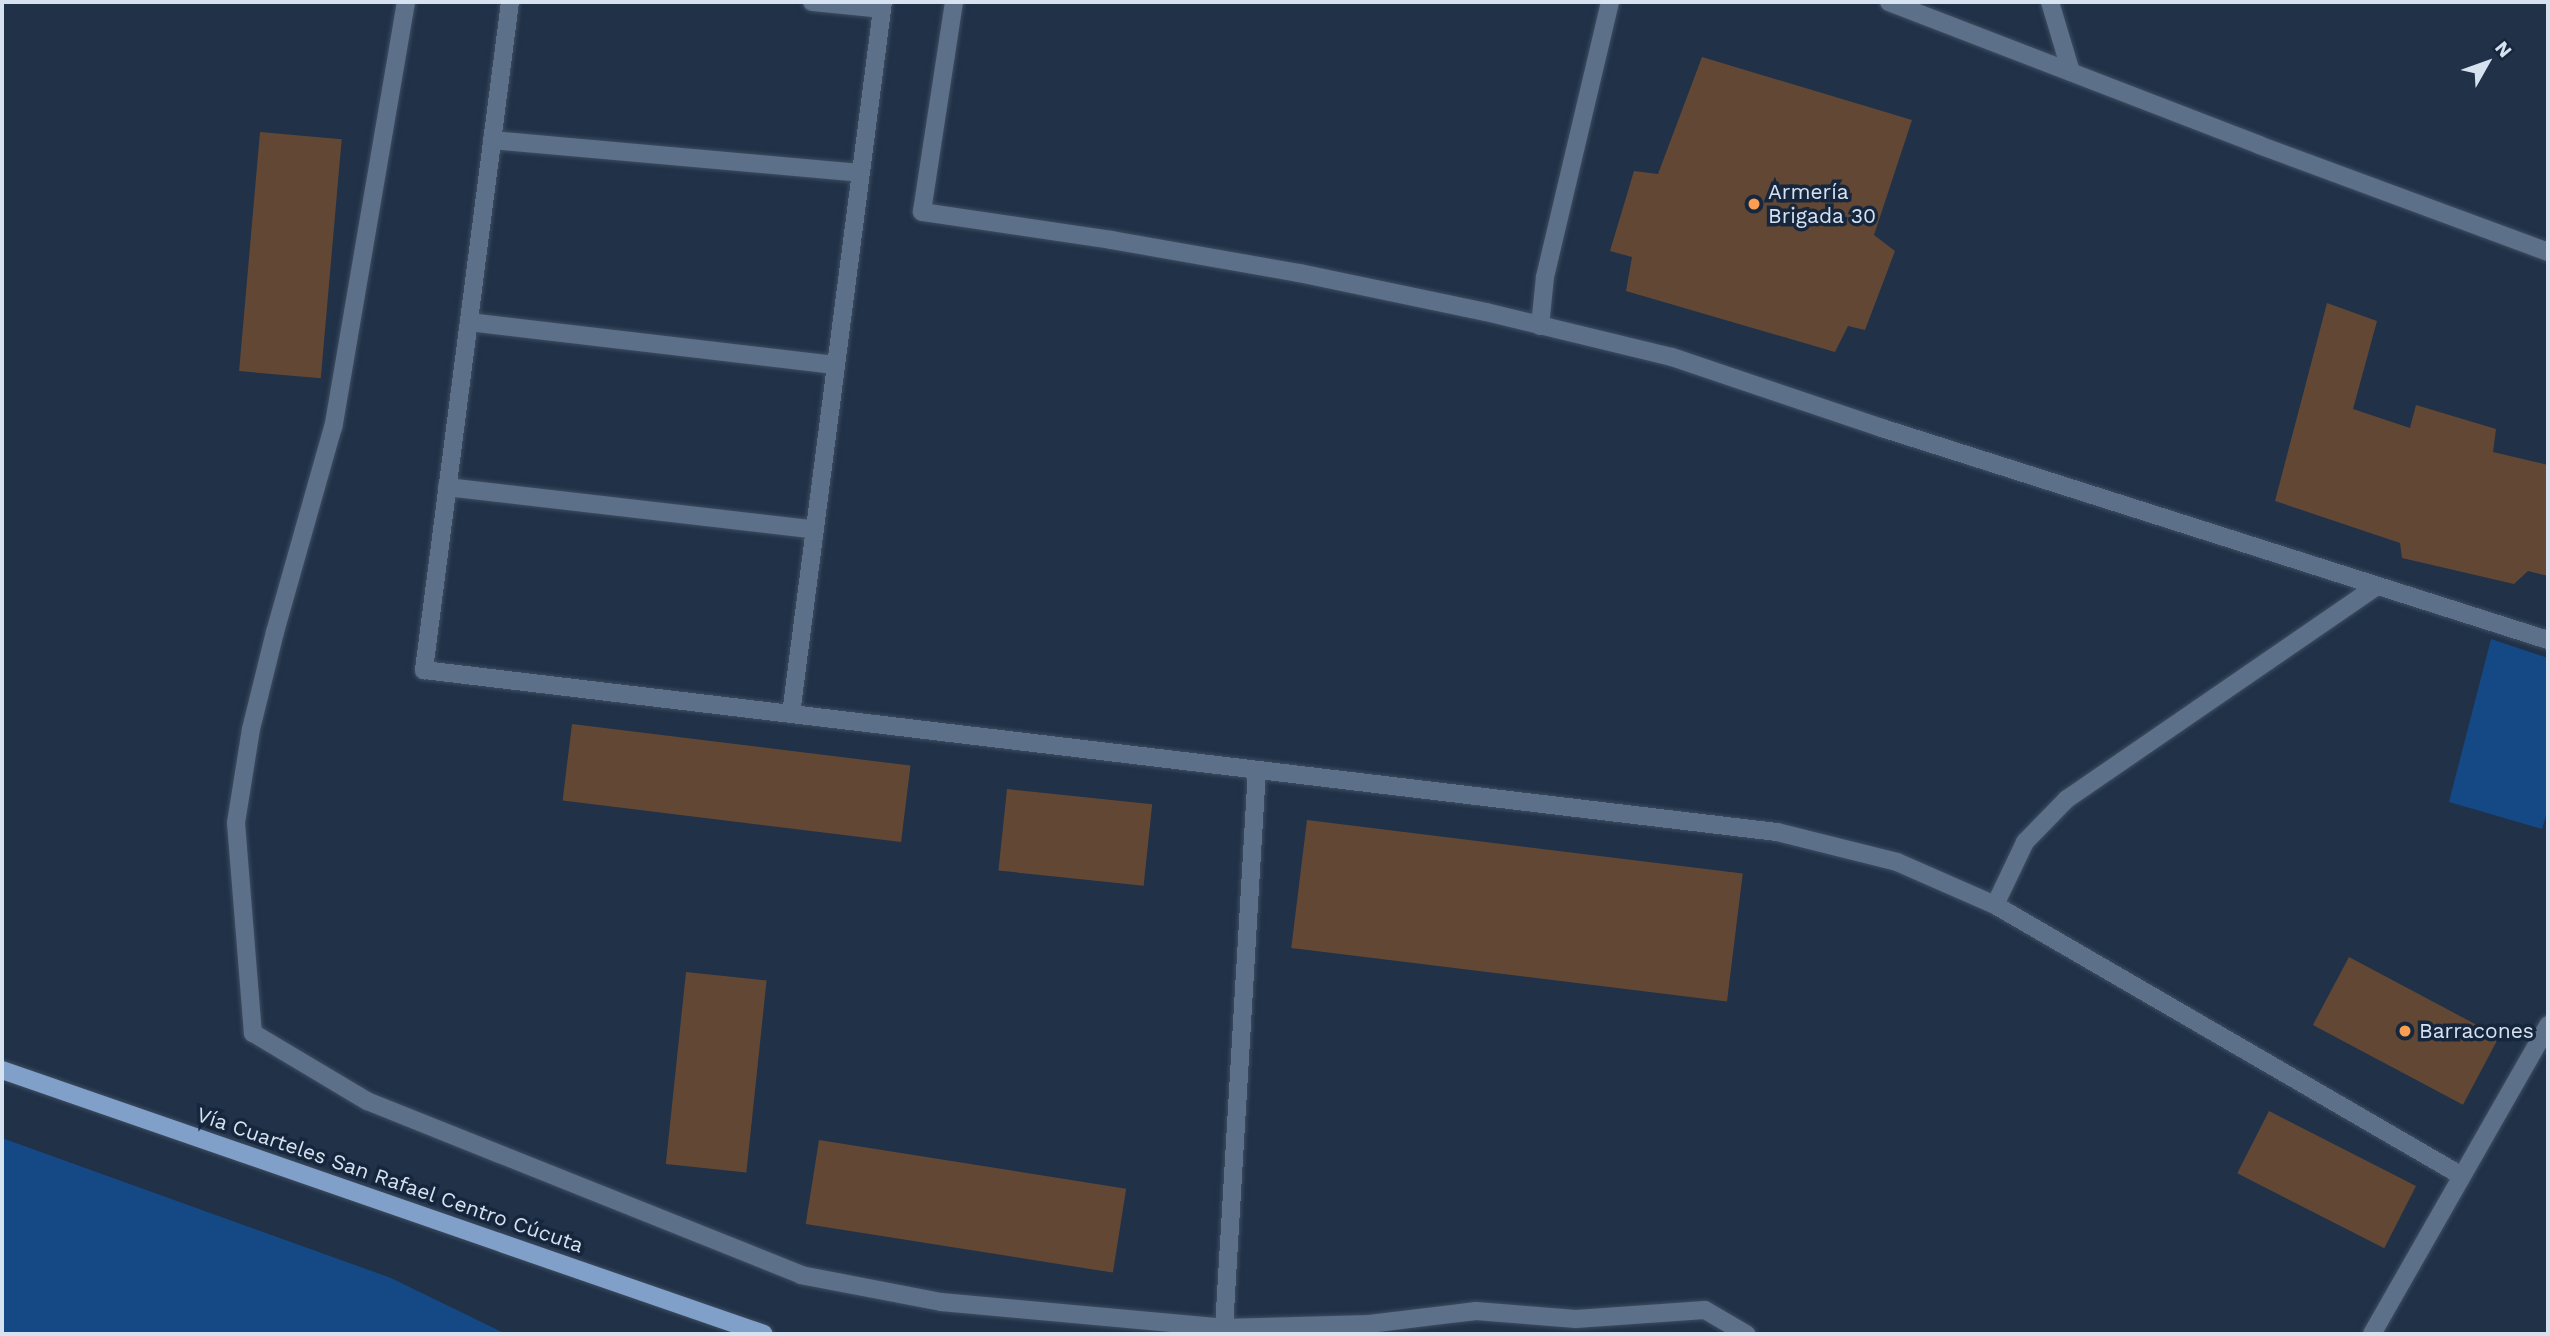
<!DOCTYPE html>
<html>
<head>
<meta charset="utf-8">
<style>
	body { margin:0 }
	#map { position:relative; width:2550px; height:1336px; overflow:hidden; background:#203148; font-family:"Work Sans",sans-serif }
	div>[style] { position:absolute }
	.green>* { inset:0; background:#154985 }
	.building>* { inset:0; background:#624834; transform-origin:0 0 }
	.roads { filter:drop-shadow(0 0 2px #3e4d60) drop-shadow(0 0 2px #3e4d60) }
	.minor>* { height:18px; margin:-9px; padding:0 9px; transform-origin:9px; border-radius:9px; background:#5c708a }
	.major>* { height:18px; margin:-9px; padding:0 9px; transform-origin:9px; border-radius:9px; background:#81a0c9 }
	.dots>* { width:19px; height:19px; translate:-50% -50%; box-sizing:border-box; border:4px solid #16273d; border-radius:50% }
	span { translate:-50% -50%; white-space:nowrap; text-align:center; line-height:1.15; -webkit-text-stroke:7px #16273d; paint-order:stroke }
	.poi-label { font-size:21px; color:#d7e2f1 }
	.left { translate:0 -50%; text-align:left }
	.street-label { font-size:21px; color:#d7e2f1 }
	.frame { position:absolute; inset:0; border:4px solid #d7e2f1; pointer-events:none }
	.north { position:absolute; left:2452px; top:28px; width:70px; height:70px; -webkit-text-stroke:5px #16273d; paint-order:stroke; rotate:50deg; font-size:19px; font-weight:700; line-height:28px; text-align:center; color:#d7e2f1 }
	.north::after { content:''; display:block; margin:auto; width:24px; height:32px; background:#d7e2f1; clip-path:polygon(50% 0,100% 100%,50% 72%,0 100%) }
</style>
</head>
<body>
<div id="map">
	<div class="green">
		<i style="clip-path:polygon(2491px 639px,2548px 658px,2548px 809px,2542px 829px,2449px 802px)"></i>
		<i style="clip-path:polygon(2px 1138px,391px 1278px,506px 1334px,2px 1334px)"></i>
	</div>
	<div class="building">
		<i style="clip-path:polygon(1702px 57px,1912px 120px,1874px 235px,1895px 251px,1865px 330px,1848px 326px,1835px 352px,1626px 291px,1632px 257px,1610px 251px,1634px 171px,1658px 174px)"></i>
		<i style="left:260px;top:132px;width:82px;height:240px;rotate:5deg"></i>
		<i style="clip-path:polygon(2327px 303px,2377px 321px,2353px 409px,2410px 428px,2416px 405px,2496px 429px,2493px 452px,2548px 465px,2548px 576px,2528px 571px,2514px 584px,2402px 558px,2400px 543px,2275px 501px)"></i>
		<i style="left:572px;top:724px;width:341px;height:77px;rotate:7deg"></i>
		<i style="left:1007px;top:789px;width:146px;height:82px;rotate:6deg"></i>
		<i style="left:1307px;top:820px;width:439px;height:129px;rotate:7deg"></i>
		<i style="left:2349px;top:957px;width:170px;height:77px;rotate:28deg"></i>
		<i style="left:686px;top:972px;width:81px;height:193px;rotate:6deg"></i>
		<i style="left:2269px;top:1111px;width:165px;height:70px;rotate:27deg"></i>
		<i style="left:819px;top:1140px;width:311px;height:85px;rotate:9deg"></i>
	</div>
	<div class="roads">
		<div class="minor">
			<i style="left:406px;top:2px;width:431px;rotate:99.7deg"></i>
			<i style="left:333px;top:427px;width:213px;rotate:105.8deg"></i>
			<i style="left:275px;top:632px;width:100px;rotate:103.9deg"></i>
			<i style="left:251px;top:729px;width:95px;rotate:99.1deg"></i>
			<i style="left:236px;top:823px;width:211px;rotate:85.4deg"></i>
			<i style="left:253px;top:1033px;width:133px;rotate:30.8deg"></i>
			<i style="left:367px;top:1101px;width:468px;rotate:21.8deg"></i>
			<i style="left:801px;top:1275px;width:143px;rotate:10.9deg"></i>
			<i style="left:941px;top:1302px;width:284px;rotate:5.2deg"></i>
			<i style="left:1224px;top:1328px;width:145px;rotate:-1.6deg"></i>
			<i style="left:1369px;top:1324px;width:108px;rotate:-6.9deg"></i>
			<i style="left:1476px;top:1311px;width:100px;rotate:4.6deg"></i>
			<i style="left:1576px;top:1319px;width:129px;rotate:-4deg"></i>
			<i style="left:1705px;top:1310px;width:48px;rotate:30.3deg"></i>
			<i style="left:510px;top:2px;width:674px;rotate:97.34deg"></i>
			<i style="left:424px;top:670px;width:1363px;rotate:6.83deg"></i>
			<i style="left:1777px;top:832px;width:124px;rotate:14deg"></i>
			<i style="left:1897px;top:862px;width:107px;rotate:23.7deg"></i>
			<i style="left:1995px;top:905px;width:540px;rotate:30.13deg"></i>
			<i style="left:812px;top:2px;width:70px;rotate:5.7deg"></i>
			<i style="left:954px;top:2px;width:212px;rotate:98.7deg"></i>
			<i style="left:922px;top:212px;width:191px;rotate:8.4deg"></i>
			<i style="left:1111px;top:240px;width:191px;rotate:10deg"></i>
			<i style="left:1299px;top:273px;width:191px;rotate:11.8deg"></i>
			<i style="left:1486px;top:312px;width:191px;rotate:13.6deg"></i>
			<i style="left:1672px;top:357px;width:222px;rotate:18.7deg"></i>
			<i style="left:1882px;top:428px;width:699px;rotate:17.66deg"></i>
			<i style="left:1889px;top:2px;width:397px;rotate:21.1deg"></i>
			<i style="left:2259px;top:145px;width:308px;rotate:20.3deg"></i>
			<i style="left:2050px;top:2px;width:73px;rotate:73.3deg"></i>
			<i style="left:492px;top:140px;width:369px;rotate:5.1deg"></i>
			<i style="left:469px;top:322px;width:368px;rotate:6.7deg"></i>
			<i style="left:1540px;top:326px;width:49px;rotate:-84.2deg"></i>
			<i style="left:1545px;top:277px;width:283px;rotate:-76.7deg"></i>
			<i style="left:447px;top:487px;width:367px;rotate:6.6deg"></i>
			<i style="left:791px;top:714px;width:718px;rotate:-82.64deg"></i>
			<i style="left:1995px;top:905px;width:70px;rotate:-64.5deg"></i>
			<i style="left:2025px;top:842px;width:60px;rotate:-45.7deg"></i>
			<i style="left:2067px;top:799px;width:375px;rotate:-34.5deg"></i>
			<i style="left:1224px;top:1328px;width:559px;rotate:-86.62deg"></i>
			<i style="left:2372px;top:1334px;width:356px;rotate:-60.3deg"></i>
		</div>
		<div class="major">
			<i style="left:2px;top:1070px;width:806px;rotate:19.11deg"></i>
		</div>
	</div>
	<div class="dots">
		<i style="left:1754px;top:204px;background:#fb9e51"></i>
		<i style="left:2405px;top:1031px;background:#fb9e51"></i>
	</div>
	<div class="poi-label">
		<span class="left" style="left:1768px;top:204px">Armería<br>Brigada 30</span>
		<span class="left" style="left:2419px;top:1031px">Barracones</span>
	</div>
	<div class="street-label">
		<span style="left:390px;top:1180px;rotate:19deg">Vía Cuarteles San Rafael Centro Cúcuta</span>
	</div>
	<div class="frame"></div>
	<div class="north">N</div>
</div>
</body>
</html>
